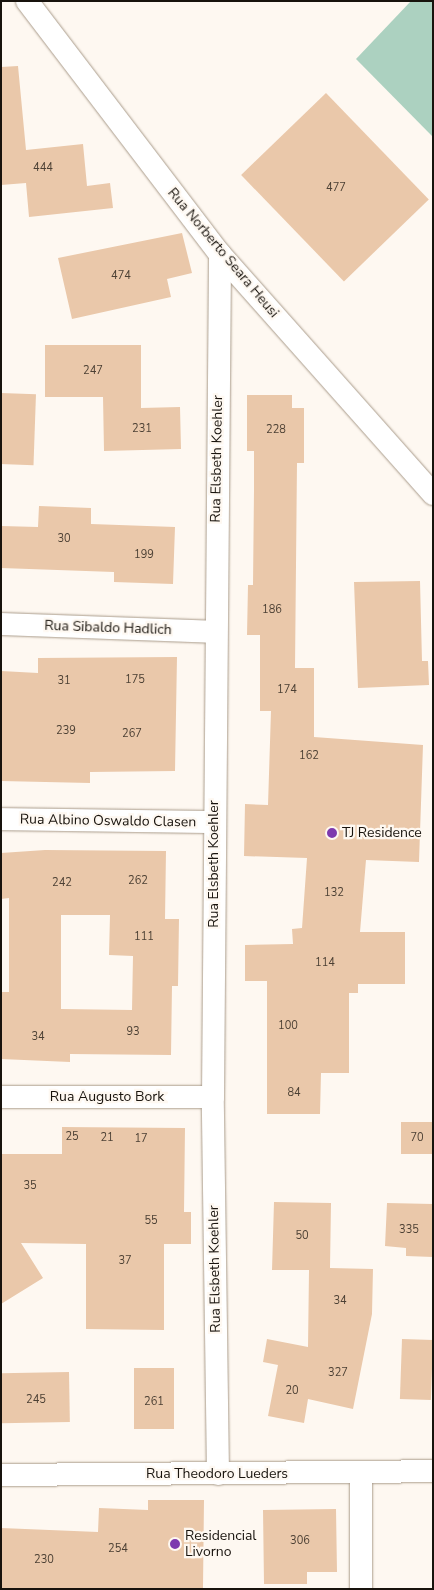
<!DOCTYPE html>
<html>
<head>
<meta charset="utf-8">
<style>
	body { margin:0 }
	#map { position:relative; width:434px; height:1590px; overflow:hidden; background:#fef8f1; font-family:"Nunito Sans",sans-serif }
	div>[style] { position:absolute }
	.green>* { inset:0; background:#acd1c0 }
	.building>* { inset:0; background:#eac8aa; transform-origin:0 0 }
	.roads { filter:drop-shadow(0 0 1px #aa9c8b) drop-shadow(0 0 1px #aa9c8b) }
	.minor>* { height:22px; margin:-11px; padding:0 11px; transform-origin:11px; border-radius:11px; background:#fff }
	.dots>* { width:14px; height:14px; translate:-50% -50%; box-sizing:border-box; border:2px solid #fef8f1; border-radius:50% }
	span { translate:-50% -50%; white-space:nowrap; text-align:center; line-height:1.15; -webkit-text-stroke:4.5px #fef8f1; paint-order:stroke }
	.number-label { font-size:11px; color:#4c4034 }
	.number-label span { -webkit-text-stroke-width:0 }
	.street-label { font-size:14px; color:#18130d }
	.poi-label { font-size:14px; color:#18130d }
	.left { translate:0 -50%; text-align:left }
	.frame { position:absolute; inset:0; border:2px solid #18130d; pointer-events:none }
</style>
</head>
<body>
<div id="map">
	<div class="green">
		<i style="clip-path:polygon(411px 1px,433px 1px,433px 137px,356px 59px)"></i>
	</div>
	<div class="building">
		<i style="clip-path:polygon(18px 66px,26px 150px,83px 144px,87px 186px,110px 183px,113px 208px,29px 217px,26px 183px,1px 185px,1px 67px)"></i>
		<i style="left:326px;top:93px;width:148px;height:118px;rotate:46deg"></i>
		<i style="clip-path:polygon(182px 233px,192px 273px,167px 279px,171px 297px,72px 319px,58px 258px)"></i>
		<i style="clip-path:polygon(45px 345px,141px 345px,141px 408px,180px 407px,181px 449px,104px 451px,103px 397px,45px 397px)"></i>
		<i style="left:1px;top:393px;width:35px;height:71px;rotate:2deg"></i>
		<i style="clip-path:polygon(247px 395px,292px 395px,292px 408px,304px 408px,304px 463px,297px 463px,295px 668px,314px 668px,314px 737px,423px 745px,419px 862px,366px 860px,360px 932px,405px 932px,405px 984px,358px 984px,358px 993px,349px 993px,349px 1073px,321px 1073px,320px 1114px,267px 1114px,267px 981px,245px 981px,245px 945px,293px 944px,292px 929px,302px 928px,307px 858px,244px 856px,245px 804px,268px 805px,271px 711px,260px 711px,260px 635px,247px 635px,248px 585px,253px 585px,254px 489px,254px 451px,247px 451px)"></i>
		<i style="clip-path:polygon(39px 506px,91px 508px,91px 524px,175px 527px,173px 584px,114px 582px,114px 572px,1px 568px,1px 526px,38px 527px)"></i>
		<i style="clip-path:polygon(420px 581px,422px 661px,428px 661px,429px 685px,358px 688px,354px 582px)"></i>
		<i style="clip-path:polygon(177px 657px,175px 771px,90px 772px,90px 783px,1px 781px,1px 671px,38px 673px,38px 658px)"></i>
		<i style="clip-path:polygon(evenodd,45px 850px,166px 851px,165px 919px,179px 919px,178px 986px,172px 986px,171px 1055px,70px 1054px,70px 1062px,1px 1059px,1px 992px,9px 992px,9px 898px,1px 899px,1px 853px,45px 850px,61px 915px,110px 915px,109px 955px,133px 956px,132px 1010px,61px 1009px,61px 915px)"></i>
		<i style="left:401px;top:1122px;width:32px;height:32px"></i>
		<i style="clip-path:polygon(62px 1127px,185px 1128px,184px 1212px,191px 1212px,191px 1244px,164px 1244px,164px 1330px,86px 1329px,86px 1244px,21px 1243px,43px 1278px,1px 1304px,1px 1154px,62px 1154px)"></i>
		<i style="clip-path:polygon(274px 1202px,331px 1203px,330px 1268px,373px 1269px,372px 1314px,353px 1409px,308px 1399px,304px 1423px,268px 1416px,278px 1365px,263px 1362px,267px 1339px,308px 1347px,309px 1270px,272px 1270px)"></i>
		<i style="clip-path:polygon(387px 1203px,433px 1204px,433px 1257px,406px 1256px,406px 1248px,385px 1246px)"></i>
		<i style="left:402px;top:1339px;width:31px;height:60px;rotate:2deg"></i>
		<i style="left:174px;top:1368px;width:61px;height:40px;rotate:90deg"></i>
		<i style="left:69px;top:1372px;width:50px;height:68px;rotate:89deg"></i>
		<i style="clip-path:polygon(148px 1500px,204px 1500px,203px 1588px,1px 1589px,1px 1528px,98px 1532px,99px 1508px,148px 1510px)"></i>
		<i style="clip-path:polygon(336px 1509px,337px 1572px,307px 1572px,307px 1584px,264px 1584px,263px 1510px)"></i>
	</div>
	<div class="roads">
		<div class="minor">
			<i style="left:27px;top:1px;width:318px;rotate:52.7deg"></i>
			<i style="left:220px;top:254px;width:321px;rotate:48.4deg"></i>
			<i style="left:1px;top:624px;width:214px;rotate:2.1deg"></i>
			<i style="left:1px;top:819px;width:213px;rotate:0.8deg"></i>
			<i style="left:1px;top:1097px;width:212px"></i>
			<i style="left:218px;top:1474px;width:377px;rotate:-90.8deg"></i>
			<i style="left:213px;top:1097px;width:843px;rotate:-89.52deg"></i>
			<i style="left:1px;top:1475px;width:432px;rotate:-0.5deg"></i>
			<i style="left:361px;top:1589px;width:115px;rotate:-90deg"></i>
		</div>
	</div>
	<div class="dots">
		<i style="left:332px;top:833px;background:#7d3aae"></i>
		<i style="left:175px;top:1544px;background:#7d3aae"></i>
	</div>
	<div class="number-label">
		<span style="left:43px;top:168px">444</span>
		<span style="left:336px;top:188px">477</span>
		<span style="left:121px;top:276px">474</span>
		<span style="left:93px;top:371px">247</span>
		<span style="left:142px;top:429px">231</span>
		<span style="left:276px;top:430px">228</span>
		<span style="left:64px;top:539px">30</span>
		<span style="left:144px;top:555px">199</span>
		<span style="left:272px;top:610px">186</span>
		<span style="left:135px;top:680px">175</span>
		<span style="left:64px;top:681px">31</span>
		<span style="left:287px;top:690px">174</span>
		<span style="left:66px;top:731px">239</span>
		<span style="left:132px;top:734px">267</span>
		<span style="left:309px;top:756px">162</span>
		<span style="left:138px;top:881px">262</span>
		<span style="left:62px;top:883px">242</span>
		<span style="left:334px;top:893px">132</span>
		<span style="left:144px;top:937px">111</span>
		<span style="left:325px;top:963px">114</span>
		<span style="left:288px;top:1026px">100</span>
		<span style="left:133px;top:1032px">93</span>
		<span style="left:38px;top:1037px">34</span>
		<span style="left:294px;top:1093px">84</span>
		<span style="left:72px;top:1137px">25</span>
		<span style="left:107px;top:1138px">21</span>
		<span style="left:417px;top:1138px">70</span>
		<span style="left:141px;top:1139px">17</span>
		<span style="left:30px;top:1186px">35</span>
		<span style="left:151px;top:1221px">55</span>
		<span style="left:409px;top:1230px">335</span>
		<span style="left:302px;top:1236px">50</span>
		<span style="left:125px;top:1261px">37</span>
		<span style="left:340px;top:1301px">34</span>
		<span style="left:338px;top:1373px">327</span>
		<span style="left:292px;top:1391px">20</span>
		<span style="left:36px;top:1400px">245</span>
		<span style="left:154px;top:1402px">261</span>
		<span style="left:300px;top:1541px">306</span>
		<span style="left:118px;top:1549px">254</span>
		<span style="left:44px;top:1560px">230</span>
	</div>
	<div class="street-label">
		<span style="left:223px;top:253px;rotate:50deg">Rua Norberto Seara Heusi</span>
		<span style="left:217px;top:459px;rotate:-89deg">Rua Elsbeth Koehler</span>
		<span style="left:108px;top:628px;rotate:2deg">Rua Sibaldo Hadlich</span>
		<span style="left:108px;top:821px;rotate:1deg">Rua Albino Oswaldo Clasen</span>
		<span style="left:214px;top:864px;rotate:-90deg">Rua Elsbeth Koehler</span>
		<span style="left:107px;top:1097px">Rua Augusto Bork</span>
		<span style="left:215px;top:1269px;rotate:-91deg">Rua Elsbeth Koehler</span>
		<span style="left:217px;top:1474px">Rua Theodoro Lueders</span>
	</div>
	<div class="poi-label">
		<span class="left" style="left:342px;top:833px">TJ Residence</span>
		<span class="left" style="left:185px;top:1544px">Residencial<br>Livorno</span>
	</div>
	<div class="frame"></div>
</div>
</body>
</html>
